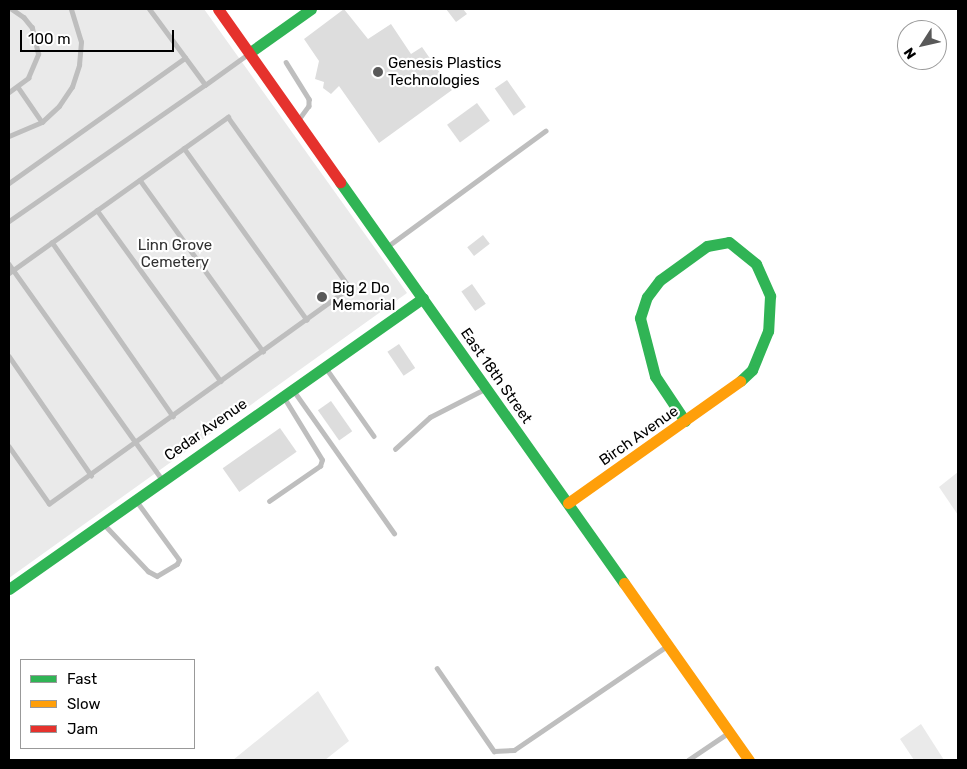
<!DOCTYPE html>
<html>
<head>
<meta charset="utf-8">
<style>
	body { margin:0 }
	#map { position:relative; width:967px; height:769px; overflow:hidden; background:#fff; font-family:Rubik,sans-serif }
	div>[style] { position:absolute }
	.green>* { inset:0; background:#eaeaea }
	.building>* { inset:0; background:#ddd; transform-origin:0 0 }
	.lane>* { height:4.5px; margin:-2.25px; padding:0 2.25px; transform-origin:2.25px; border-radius:2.25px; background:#bebebe }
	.fast>* { height:11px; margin:-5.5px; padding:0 5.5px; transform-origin:5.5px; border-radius:5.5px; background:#30b455 }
	.slow>* { height:11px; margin:-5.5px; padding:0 5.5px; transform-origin:5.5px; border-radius:5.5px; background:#ff9f0a }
	.jam>* { height:11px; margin:-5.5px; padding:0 5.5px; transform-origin:5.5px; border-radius:5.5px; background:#e5322d }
	.dots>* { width:14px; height:14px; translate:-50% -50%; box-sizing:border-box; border:2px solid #fff; border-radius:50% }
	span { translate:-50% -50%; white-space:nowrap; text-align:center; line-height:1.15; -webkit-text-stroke:4.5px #fff; paint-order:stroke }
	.poi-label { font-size:15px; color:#000 }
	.left { translate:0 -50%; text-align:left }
	.park-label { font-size:15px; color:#303030 }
	.street-label { font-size:15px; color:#000 }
	.frame { position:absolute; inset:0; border:10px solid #000; pointer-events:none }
	.legend { position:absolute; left:20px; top:659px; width:175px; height:90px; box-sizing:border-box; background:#fff; border:1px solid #999; margin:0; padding:6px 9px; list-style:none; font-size:15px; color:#000 }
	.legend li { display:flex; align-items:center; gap:10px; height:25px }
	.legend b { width:25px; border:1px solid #999 }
	.north { position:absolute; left:897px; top:20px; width:50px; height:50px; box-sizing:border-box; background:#fff; border:1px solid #999; border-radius:50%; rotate:235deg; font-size:14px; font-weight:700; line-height:20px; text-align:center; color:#000 }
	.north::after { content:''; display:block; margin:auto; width:18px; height:22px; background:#595959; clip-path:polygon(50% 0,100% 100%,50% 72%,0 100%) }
	.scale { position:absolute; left:20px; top:30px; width:154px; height:22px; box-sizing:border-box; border:2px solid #000; border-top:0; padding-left:6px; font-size:15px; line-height:18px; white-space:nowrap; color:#000; -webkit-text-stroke:4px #fff; paint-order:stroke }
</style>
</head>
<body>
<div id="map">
	<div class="green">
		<i style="clip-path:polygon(9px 9px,204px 9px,407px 293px,9px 578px)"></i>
		<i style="clip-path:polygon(958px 472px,958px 515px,939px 487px)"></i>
		<i style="clip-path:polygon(318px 691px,349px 741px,325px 760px,233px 760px)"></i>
		<i style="clip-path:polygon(921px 724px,944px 760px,914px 760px,900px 739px)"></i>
	</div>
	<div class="building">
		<i style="clip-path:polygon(344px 9px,368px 39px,391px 24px,411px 54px,422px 47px,452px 90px,379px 143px,339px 86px,331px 94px,323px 88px,324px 82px,315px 79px,319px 61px,304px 39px)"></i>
		<i style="clip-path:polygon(446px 9px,463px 9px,467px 14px,456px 22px)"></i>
		<i style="left:507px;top:80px;width:33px;height:15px;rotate:55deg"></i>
		<i style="left:477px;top:103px;width:22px;height:37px;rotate:54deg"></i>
		<i style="left:483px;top:235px;width:11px;height:20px;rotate:52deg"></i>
		<i style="left:472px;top:284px;width:24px;height:13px;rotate:55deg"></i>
		<i style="left:399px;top:344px;width:29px;height:14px;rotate:56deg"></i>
		<i style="left:331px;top:401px;width:37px;height:16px;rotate:55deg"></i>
		<i style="left:280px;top:428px;width:29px;height:70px;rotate:55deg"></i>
	</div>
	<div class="lane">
		<i style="left:286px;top:62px;width:44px;rotate:58.1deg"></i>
		<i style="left:309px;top:99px;width:7px;rotate:90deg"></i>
		<i style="left:309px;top:106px;width:17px;rotate:126deg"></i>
		<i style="left:205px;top:85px;width:53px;rotate:-35.8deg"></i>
		<i style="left:18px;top:87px;width:42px;rotate:55.6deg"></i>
		<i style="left:9px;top:92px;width:24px;rotate:-36deg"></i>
		<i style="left:28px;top:78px;width:26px;rotate:-67deg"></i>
		<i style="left:38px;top:54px;width:27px;rotate:-103deg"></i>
		<i style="left:32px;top:28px;width:13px;rotate:-129deg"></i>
		<i style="left:24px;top:18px;width:16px;rotate:-145deg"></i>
		<i style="left:9px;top:136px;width:36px;rotate:-23deg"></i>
		<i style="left:42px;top:122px;width:23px;rotate:-43deg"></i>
		<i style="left:59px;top:106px;width:23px;rotate:-56deg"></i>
		<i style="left:72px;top:87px;width:23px;rotate:-72deg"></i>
		<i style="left:79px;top:65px;width:23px;rotate:-85deg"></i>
		<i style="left:81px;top:42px;width:34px;rotate:-107deg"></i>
		<i style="left:184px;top:148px;width:211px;rotate:54.4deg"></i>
		<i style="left:140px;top:180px;width:211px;rotate:54.3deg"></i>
		<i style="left:9px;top:183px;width:216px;rotate:-35.4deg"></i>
		<i style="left:97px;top:210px;width:211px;rotate:54.1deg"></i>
		<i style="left:9px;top:221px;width:239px;rotate:-34.8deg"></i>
		<i style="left:205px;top:85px;width:94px;rotate:-126.4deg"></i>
		<i style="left:52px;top:242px;width:212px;rotate:55.2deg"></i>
		<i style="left:388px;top:246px;width:195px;rotate:-36.2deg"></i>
		<i style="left:9px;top:264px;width:264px;rotate:54.6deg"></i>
		<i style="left:9px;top:273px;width:269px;rotate:-35.5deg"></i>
		<i style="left:228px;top:117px;width:210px;rotate:54.5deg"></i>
		<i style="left:350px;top:288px;width:370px;rotate:144.3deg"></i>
		<i style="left:49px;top:504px;width:70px;rotate:-125.1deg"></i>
		<i style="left:9px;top:356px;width:145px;rotate:55.4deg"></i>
		<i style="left:326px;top:368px;width:83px;rotate:54.8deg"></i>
		<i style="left:294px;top:391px;width:174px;rotate:54.8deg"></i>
		<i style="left:395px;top:449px;width:47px;rotate:-42.4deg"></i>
		<i style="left:430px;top:417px;width:62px;rotate:-27deg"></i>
		<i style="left:269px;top:501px;width:62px;rotate:-34.5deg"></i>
		<i style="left:320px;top:466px;width:6px;rotate:-72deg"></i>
		<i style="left:322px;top:460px;width:73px;rotate:-121.5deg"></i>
		<i style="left:103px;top:523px;width:66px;rotate:46.8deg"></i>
		<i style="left:148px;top:571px;width:10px;rotate:29deg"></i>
		<i style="left:157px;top:576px;width:23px;rotate:-31deg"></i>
		<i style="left:177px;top:564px;width:4px;rotate:-63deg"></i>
		<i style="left:179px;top:560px;width:73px;rotate:-126.1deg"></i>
		<i style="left:437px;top:668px;width:101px;rotate:55.5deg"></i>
		<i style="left:494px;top:751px;width:20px;rotate:-3deg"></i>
		<i style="left:514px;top:750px;width:185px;rotate:-34.2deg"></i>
		<i style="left:688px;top:760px;width:48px;rotate:-34deg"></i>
	</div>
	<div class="fast">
		<i style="left:249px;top:53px;width:76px;rotate:-35.4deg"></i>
		<i style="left:340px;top:182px;width:491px;rotate:54.7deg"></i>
		<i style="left:685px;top:421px;width:54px;rotate:-123.7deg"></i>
		<i style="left:655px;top:376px;width:60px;rotate:-104.5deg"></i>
		<i style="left:640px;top:318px;width:22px;rotate:-72deg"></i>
		<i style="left:647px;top:297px;width:21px;rotate:-53deg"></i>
		<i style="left:660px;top:280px;width:58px;rotate:-35.9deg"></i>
		<i style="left:707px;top:246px;width:22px;rotate:-10deg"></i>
		<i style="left:729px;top:242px;width:35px;rotate:39deg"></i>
		<i style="left:756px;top:264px;width:35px;rotate:66deg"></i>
		<i style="left:770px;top:296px;width:35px;rotate:93deg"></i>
		<i style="left:768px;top:331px;width:42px;rotate:112.3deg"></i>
		<i style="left:752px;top:370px;width:16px;rotate:137deg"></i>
		<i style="left:9px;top:589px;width:506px;rotate:-35.1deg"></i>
	</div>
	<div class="slow">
		<i style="left:568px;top:503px;width:211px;rotate:-35.3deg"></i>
		<i style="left:624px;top:583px;width:217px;rotate:54.8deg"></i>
	</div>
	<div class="jam">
		<i style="left:218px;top:9px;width:212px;rotate:54.8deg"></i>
	</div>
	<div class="dots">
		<i style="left:378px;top:72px;background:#595959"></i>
		<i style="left:322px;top:297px;background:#595959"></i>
	</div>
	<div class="poi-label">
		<span class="left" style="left:388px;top:72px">Genesis Plastics<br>Technologies</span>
		<span class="left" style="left:332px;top:297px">Big 2 Do<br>Memorial</span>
	</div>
	<div class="park-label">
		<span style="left:175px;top:254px">Linn Grove<br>Cemetery</span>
	</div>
	<div class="street-label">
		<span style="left:496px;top:376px;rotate:55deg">East 18th Street</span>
		<span style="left:206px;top:430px;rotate:-35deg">Cedar Avenue</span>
		<span style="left:639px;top:436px;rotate:-35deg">Birch Avenue</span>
	</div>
	<div class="frame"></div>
	<ul class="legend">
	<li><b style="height:6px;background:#30b455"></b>Fast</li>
	<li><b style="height:6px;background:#ff9f0a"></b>Slow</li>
	<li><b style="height:6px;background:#e5322d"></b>Jam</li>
	</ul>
	<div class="north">N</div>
	<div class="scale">100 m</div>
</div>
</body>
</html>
